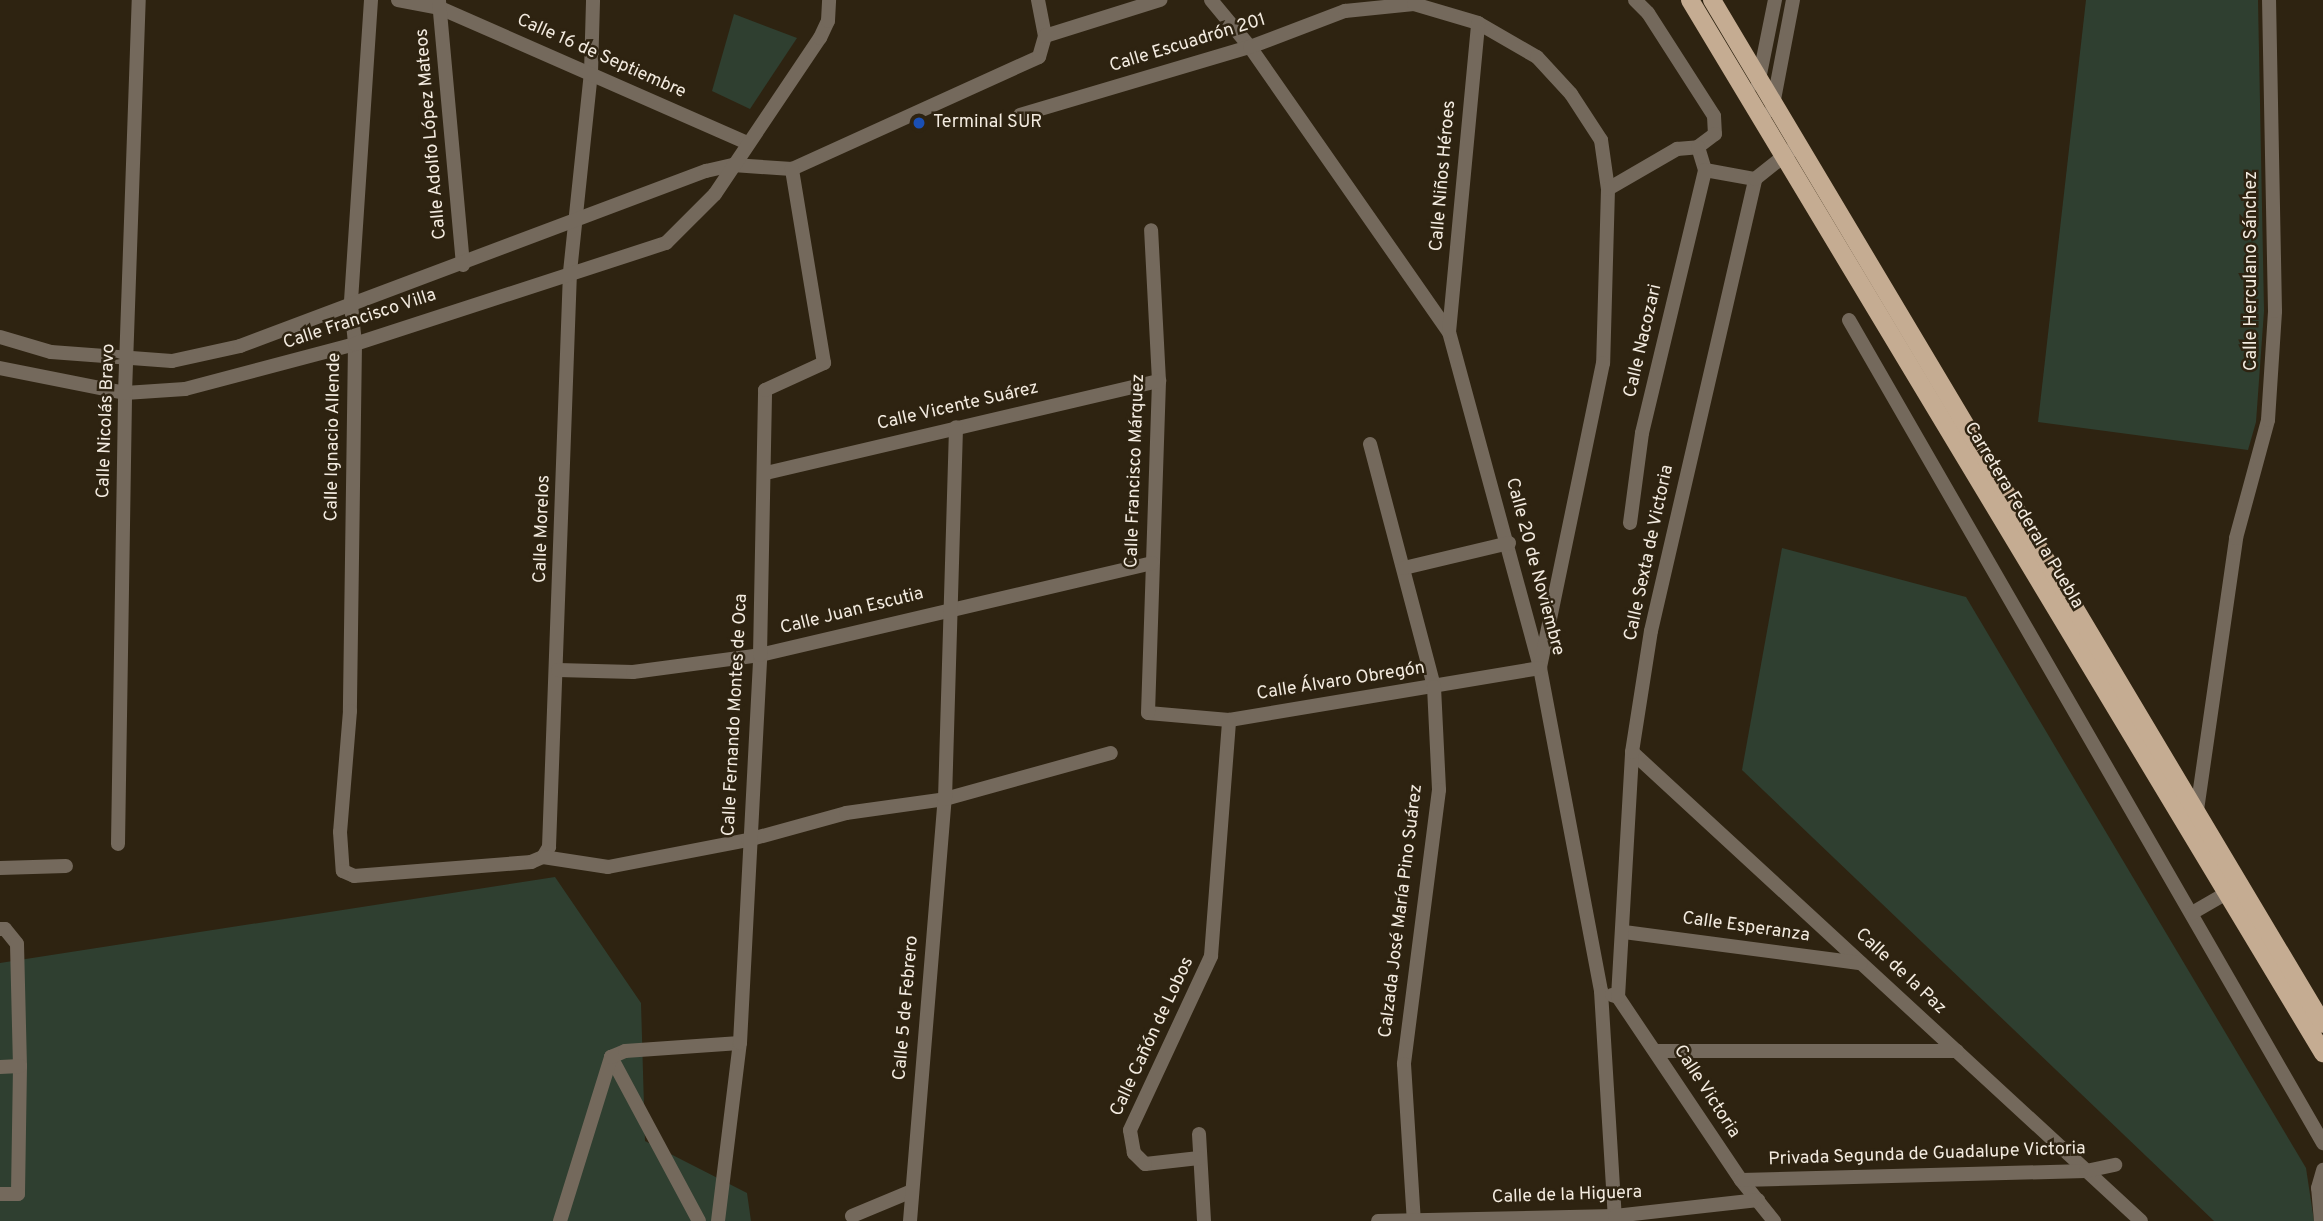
<!DOCTYPE html>
<html>
<head>
<meta charset="utf-8">
<style>
	body { margin:0 }
	#map { position:relative; width:2323px; height:1221px; overflow:hidden; background:#2e2311; font-family:Overpass,sans-serif }
	div>[style] { position:absolute }
	.green>* { inset:0; background:#2f3f30 }
	.minor>* { height:14px; margin:-7px; padding:0 7px; transform-origin:7px; border-radius:7px; background:#74695c }
	.primary>* { height:18px; margin:-9px; padding:0 9px; transform-origin:9px; border-radius:9px; background:#c5ac92 }
	.dots>* { width:19px; height:19px; translate:-50% -50%; box-sizing:border-box; border:4px solid #2e2311; border-radius:50% }
	span { translate:-50% -50%; white-space:nowrap; text-align:center; line-height:1.15; -webkit-text-stroke:5px #2e2311; paint-order:stroke }
	.street-label { font-size:18px; color:#f3ebe0 }
	.poi-label { font-size:18px; color:#f3ebe0 }
	.left { translate:0 -50%; text-align:left }
</style>
</head>
<body>
<div id="map">
	<div class="green">
		<i style="clip-path:polygon(2086px 0,2258px 0,2264px 311px,2256px 422px,2248px 450px,2038px 422px)"></i>
		<i style="clip-path:polygon(734px 14px,797px 38px,750px 109px,712px 91px)"></i>
		<i style="clip-path:polygon(1782px 548px,1966px 597px,2306px 1168px,2314px 1221px,2214px 1221px,1742px 770px)"></i>
		<i style="clip-path:polygon(555px 877px,641px 1003px,645px 1141px,747px 1193px,751px 1221px,0 1221px,0 963px)"></i>
	</div>
	<div class="minor">
		<i style="left:371px;top:0;width:306px;rotate:93.8deg"></i>
		<i style="left:351px;top:305px;width:39px;rotate:84deg"></i>
		<i style="left:355px;top:344px;width:367px;rotate:90.8deg"></i>
		<i style="left:350px;top:711px;width:121px;rotate:94.7deg"></i>
		<i style="left:340px;top:832px;width:39px;rotate:86deg"></i>
		<i style="left:343px;top:871px;width:12px;rotate:24deg"></i>
		<i style="left:354px;top:876px;width:178px;rotate:-4.5deg"></i>
		<i style="left:531px;top:862px;width:13px;rotate:-23deg"></i>
		<i style="left:543px;top:857px;width:12px;rotate:-59deg"></i>
		<i style="left:549px;top:847px;width:575px;rotate:-87.91deg"></i>
		<i style="left:570px;top:272px;width:200px;rotate:-84deg"></i>
		<i style="left:591px;top:73px;width:73px;rotate:-88.4deg"></i>
		<i style="left:398px;top:0;width:43px;rotate:10.8deg"></i>
		<i style="left:440px;top:8px;width:336px;rotate:23.7deg"></i>
		<i style="left:1038px;top:0;width:37px;rotate:79deg"></i>
		<i style="left:1211px;top:0;width:61px;rotate:50.3deg"></i>
		<i style="left:1250px;top:47px;width:348px;rotate:55.1deg"></i>
		<i style="left:1449px;top:332px;width:348px;rotate:74.8deg"></i>
		<i style="left:1540px;top:668px;width:329px;rotate:79.3deg"></i>
		<i style="left:1601px;top:991px;width:230px;rotate:86.5deg"></i>
		<i style="left:1635px;top:0;width:18px;rotate:45deg"></i>
		<i style="left:1648px;top:13px;width:122px;rotate:57.3deg"></i>
		<i style="left:1714px;top:116px;width:18px;rotate:87deg"></i>
		<i style="left:1715px;top:134px;width:21px;rotate:143deg"></i>
		<i style="left:439px;top:1px;width:265px;rotate:84.8deg"></i>
		<i style="left:1758px;top:84px;width:86px;rotate:-78.6deg"></i>
		<i style="left:1772px;top:110px;width:112px;rotate:-79.2deg"></i>
		<i style="left:1020px;top:115px;width:240px;rotate:-16.5deg"></i>
		<i style="left:1250px;top:47px;width:102px;rotate:-20.8deg"></i>
		<i style="left:1345px;top:11px;width:69px;rotate:-5.8deg"></i>
		<i style="left:1414px;top:4px;width:67px;rotate:16.5deg"></i>
		<i style="left:1478px;top:23px;width:68px;rotate:30deg"></i>
		<i style="left:1537px;top:57px;width:50px;rotate:47.4deg"></i>
		<i style="left:1571px;top:94px;width:55px;rotate:56.9deg"></i>
		<i style="left:1601px;top:140px;width:49px;rotate:81.9deg"></i>
		<i style="left:1608px;top:189px;width:174px;rotate:91.6deg"></i>
		<i style="left:1603px;top:363px;width:311px;rotate:101.7deg"></i>
		<i style="left:1540px;top:668px;width:315px;rotate:170.5deg"></i>
		<i style="left:1229px;top:720px;width:81px;rotate:-175.1deg"></i>
		<i style="left:1148px;top:713px;width:332px;rotate:-88.1deg"></i>
		<i style="left:1159px;top:381px;width:151px;rotate:-93deg"></i>
		<i style="left:1608px;top:189px;width:80px;rotate:-30.1deg"></i>
		<i style="left:1677px;top:149px;width:21px;rotate:-5deg"></i>
		<i style="left:1698px;top:147px;width:24px;rotate:73deg"></i>
		<i style="left:1705px;top:170px;width:51px;rotate:10.2deg"></i>
		<i style="left:1849px;top:320px;width:950px;rotate:60.06deg"></i>
		<i style="left:1449px;top:332px;width:310px;rotate:-84.6deg"></i>
		<i style="left:0;top:337px;width:53px;rotate:16.4deg"></i>
		<i style="left:51px;top:352px;width:121px;rotate:4.3deg"></i>
		<i style="left:172px;top:361px;width:70px;rotate:-12.4deg"></i>
		<i style="left:240px;top:346px;width:498px;rotate:-20.6deg"></i>
		<i style="left:706px;top:171px;width:28px;rotate:-13deg"></i>
		<i style="left:733px;top:165px;width:59px;rotate:3.9deg"></i>
		<i style="left:792px;top:169px;width:271px;rotate:-24.4deg"></i>
		<i style="left:1039px;top:57px;width:22px;rotate:-74deg"></i>
		<i style="left:1045px;top:36px;width:121px;rotate:-17.4deg"></i>
		<i style="left:0;top:368px;width:127px;rotate:11.3deg"></i>
		<i style="left:125px;top:393px;width:60px;rotate:-3.8deg"></i>
		<i style="left:185px;top:389px;width:176px;rotate:-14.8deg"></i>
		<i style="left:355px;top:344px;width:327px;rotate:-18deg"></i>
		<i style="left:666px;top:243px;width:69px;rotate:-45deg"></i>
		<i style="left:715px;top:194px;width:188px;rotate:-56.1deg"></i>
		<i style="left:820px;top:38px;width:19px;rotate:-65deg"></i>
		<i style="left:828px;top:21px;width:21px;rotate:-87deg"></i>
		<i style="left:1370px;top:444px;width:251px;rotate:75.2deg"></i>
		<i style="left:1434px;top:687px;width:103px;rotate:87.2deg"></i>
		<i style="left:1439px;top:790px;width:276px;rotate:97.3deg"></i>
		<i style="left:1404px;top:1064px;width:157px;rotate:86.4deg"></i>
		<i style="left:766px;top:473px;width:404px;rotate:-13.2deg"></i>
		<i style="left:1630px;top:523px;width:91px;rotate:-82.4deg"></i>
		<i style="left:1642px;top:433px;width:270px;rotate:-76.5deg"></i>
		<i style="left:1404px;top:568px;width:108px;rotate:-13.4deg"></i>
		<i style="left:558px;top:670px;width:75px;rotate:1.5deg"></i>
		<i style="left:633px;top:672px;width:128px;rotate:-7.6deg"></i>
		<i style="left:760px;top:655px;width:403px;rotate:-13.2deg"></i>
		<i style="left:1632px;top:752px;width:692px;rotate:42.66deg"></i>
		<i style="left:2192px;top:815px;width:7px;rotate:-45deg"></i>
		<i style="left:2197px;top:810px;width:275px;rotate:-81.8deg"></i>
		<i style="left:2236px;top:538px;width:122px;rotate:-74.8deg"></i>
		<i style="left:2268px;top:420px;width:109px;rotate:-86.3deg"></i>
		<i style="left:2275px;top:311px;width:311px;rotate:-91.1deg"></i>
		<i style="left:118px;top:844px;width:451px;rotate:-89.1deg"></i>
		<i style="left:125px;top:393px;width:393px;rotate:-88deg"></i>
		<i style="left:543px;top:857px;width:66px;rotate:8.7deg"></i>
		<i style="left:608px;top:867px;width:143px;rotate:-10.9deg"></i>
		<i style="left:748px;top:840px;width:102px;rotate:-15.4deg"></i>
		<i style="left:846px;top:813px;width:100px;rotate:-8deg"></i>
		<i style="left:945px;top:799px;width:172px;rotate:-15.5deg"></i>
		<i style="left:0;top:868px;width:66px;rotate:-1.7deg"></i>
		<i style="left:2192px;top:913px;width:39px;rotate:-30deg"></i>
		<i style="left:0;top:929px;width:5px"></i>
		<i style="left:5px;top:929px;width:19px;rotate:51deg"></i>
		<i style="left:17px;top:944px;width:122px;rotate:88.6deg"></i>
		<i style="left:20px;top:1066px;width:128px;rotate:90.9deg"></i>
		<i style="left:18px;top:1194px;width:18px;rotate:180deg"></i>
		<i style="left:1624px;top:932px;width:239px;rotate:7.5deg"></i>
		<i style="left:1612px;top:995px;width:6px;rotate:18deg"></i>
		<i style="left:1618px;top:997px;width:220px;rotate:56.1deg"></i>
		<i style="left:1741px;top:1180px;width:53px;rotate:51.2deg"></i>
		<i style="left:1618px;top:997px;width:245px;rotate:-86.7deg"></i>
		<i style="left:1632px;top:752px;width:122px;rotate:-81.1deg"></i>
		<i style="left:1651px;top:631px;width:464px;rotate:-77deg"></i>
		<i style="left:1755px;top:179px;width:56px;rotate:-38.5deg"></i>
		<i style="left:1656px;top:1051px;width:301px"></i>
		<i style="left:611px;top:1057px;width:186px;rotate:61.8deg"></i>
		<i style="left:0;top:1067px;width:20px;rotate:-3deg"></i>
		<i style="left:1199px;top:1134px;width:87px;rotate:86.7deg"></i>
		<i style="left:1199px;top:1158px;width:54px;rotate:173.7deg"></i>
		<i style="left:1145px;top:1164px;width:16px;rotate:-135deg"></i>
		<i style="left:1134px;top:1153px;width:23px;rotate:-100deg"></i>
		<i style="left:1130px;top:1130px;width:192px;rotate:-65deg"></i>
		<i style="left:1211px;top:956px;width:237px;rotate:-85.6deg"></i>
		<i style="left:1741px;top:1180px;width:345px;rotate:-1.5deg"></i>
		<i style="left:2086px;top:1171px;width:30px;rotate:-12deg"></i>
		<i style="left:852px;top:1216px;width:65px;rotate:-22.6deg"></i>
		<i style="left:560px;top:1221px;width:172px;rotate:-72.7deg"></i>
		<i style="left:611px;top:1057px;width:15px;rotate:-23deg"></i>
		<i style="left:625px;top:1051px;width:115px;rotate:-4deg"></i>
		<i style="left:718px;top:1221px;width:179px;rotate:-83deg"></i>
		<i style="left:740px;top:1043px;width:389px;rotate:-87deg"></i>
		<i style="left:760px;top:655px;width:265px;rotate:-88.9deg"></i>
		<i style="left:765px;top:390px;width:65px;rotate:-24.6deg"></i>
		<i style="left:824px;top:363px;width:197px;rotate:-99.4deg"></i>
		<i style="left:910px;top:1221px;width:423px;rotate:-85.3deg"></i>
		<i style="left:945px;top:799px;width:372px;rotate:-88.3deg"></i>
		<i style="left:1378px;top:1221px;width:237px;rotate:-1.2deg"></i>
		<i style="left:1615px;top:1216px;width:144px;rotate:-6.4deg"></i>
		<i style="left:2321px;top:1221px;width:33px;rotate:-95deg"></i>
		<i style="left:2318px;top:1188px;width:19px;rotate:-74deg"></i>
	</div>
	<div class="primary">
		<i style="left:1690px;top:0;width:1229px;rotate:58.99deg"></i>
		<i style="left:1712px;top:0;width:1192px;rotate:59.18deg"></i>
	</div>
	<div class="dots">
		<i style="left:919px;top:123px;background:#1a4fb4"></i>
	</div>
	<div class="street-label">
		<span style="left:1188px;top:44px;rotate:-17deg">Calle Escuadrón 201</span>
		<span style="left:601px;top:57px;rotate:24deg">Calle 16 de Septiembre</span>
		<span style="left:432px;top:134px;rotate:-95deg">Calle Adolfo López Mateos</span>
		<span style="left:1444px;top:176px;rotate:-85deg">Calle Niños Héroes</span>
		<span style="left:2252px;top:271px;rotate:-90deg">Calle Herculano Sánchez</span>
		<span style="left:360px;top:320px;rotate:-18deg">Calle Francisco Villa</span>
		<span style="left:1644px;top:341px;rotate:-77deg">Calle Nacozari</span>
		<span style="left:958px;top:407px;rotate:-13deg">Calle Vicente Suárez</span>
		<span style="left:107px;top:421px;rotate:-88deg">Calle Nicolás Bravo</span>
		<span style="left:334px;top:437px;rotate:-89deg">Calle Ignacio Allende</span>
		<span style="left:1136px;top:471px;rotate:-88deg">Calle Francisco Márquez</span>
		<span style="left:2023px;top:516px;rotate:59deg">Carretera Federal a Puebla</span>
		<span style="left:543px;top:529px;rotate:-88deg">Calle Morelos</span>
		<span style="left:1650px;top:553px;rotate:-78deg">Calle Sexta de Victoria</span>
		<span style="left:1534px;top:567px;rotate:75deg">Calle 20 de Noviembre</span>
		<span style="left:852px;top:612px;rotate:-14deg">Calle Juan Escutia</span>
		<span style="left:1341px;top:682px;rotate:-9deg">Calle Álvaro Obregón</span>
		<span style="left:736px;top:715px;rotate:-87deg">Calle Fernando Montes de Oca</span>
		<span style="left:1402px;top:911px;rotate:-83deg">Calzada José María Pino Suárez</span>
		<span style="left:1746px;top:928px;rotate:8deg">Calle Esperanza</span>
		<span style="left:1900px;top:972px;rotate:43deg">Calle de la Paz</span>
		<span style="left:907px;top:1008px;rotate:-85deg">Calle 5 de Febrero</span>
		<span style="left:1153px;top:1037px;rotate:-65deg">Calle Cañón de Lobos</span>
		<span style="left:1706px;top:1092px;rotate:57deg">Calle Victoria</span>
		<span style="left:1927px;top:1155px;rotate:-2deg">Privada Segunda de Guadalupe Victoria</span>
		<span style="left:1567px;top:1196px;rotate:-2deg">Calle de la Higuera</span>
	</div>
	<div class="poi-label">
		<span class="left" style="left:933px;top:123px">Terminal SUR</span>
	</div>
</div>
</body>
</html>
